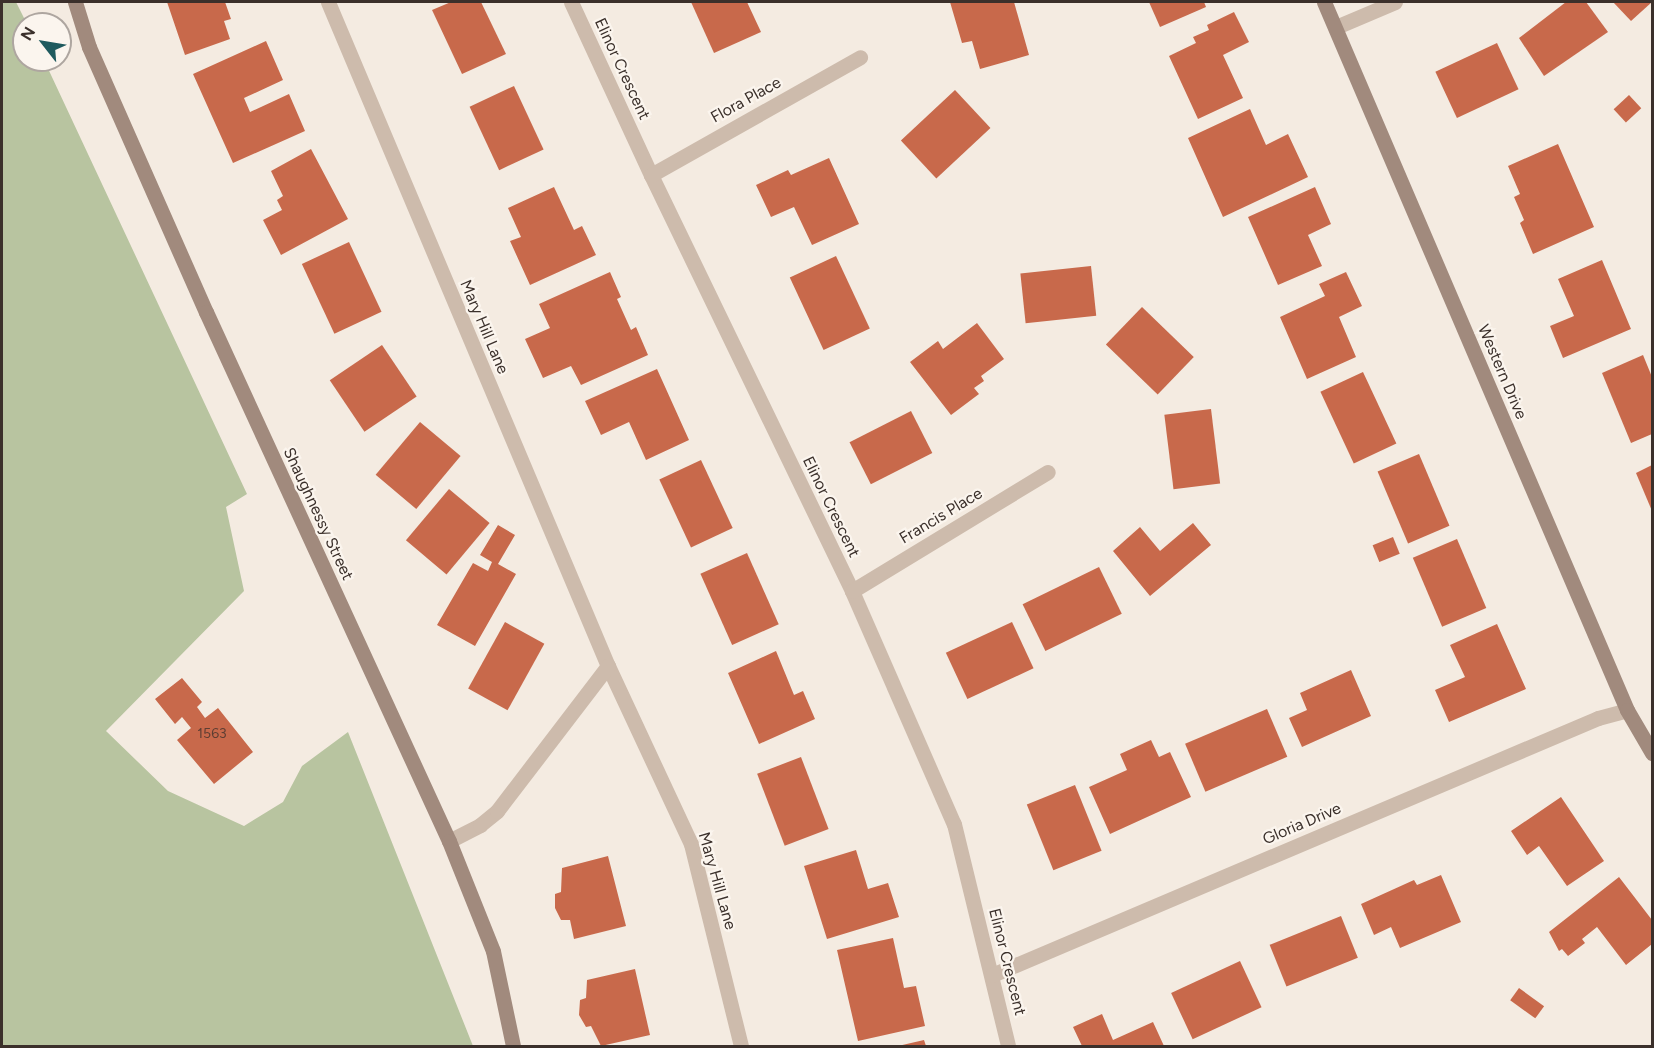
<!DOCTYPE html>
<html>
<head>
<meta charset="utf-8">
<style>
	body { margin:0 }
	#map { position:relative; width:1654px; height:1048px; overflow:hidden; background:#f4ebe1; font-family:Figtree,sans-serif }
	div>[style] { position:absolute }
	.green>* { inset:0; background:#b8c4a0 }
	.building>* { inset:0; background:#c8694b; transform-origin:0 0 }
	.lane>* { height:15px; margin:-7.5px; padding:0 7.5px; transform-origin:7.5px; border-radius:7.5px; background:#cdbbac }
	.street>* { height:15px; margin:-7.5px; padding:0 7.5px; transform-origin:7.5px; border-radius:7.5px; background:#cdbbac }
	.secondary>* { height:15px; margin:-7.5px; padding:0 7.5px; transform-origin:7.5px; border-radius:7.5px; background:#a18a7d }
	span { translate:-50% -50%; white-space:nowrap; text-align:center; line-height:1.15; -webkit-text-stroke:4.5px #fbf5ee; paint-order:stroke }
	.number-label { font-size:14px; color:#5e3e33 }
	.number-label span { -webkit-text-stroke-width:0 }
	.street-label { font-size:16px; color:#3b302b }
	.frame { position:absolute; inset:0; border:3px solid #3b302b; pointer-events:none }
	.north { position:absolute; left:12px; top:12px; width:60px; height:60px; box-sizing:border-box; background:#fbf5ee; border:2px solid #aea6a0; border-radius:50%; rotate:301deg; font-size:16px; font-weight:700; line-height:24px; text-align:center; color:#3b302b }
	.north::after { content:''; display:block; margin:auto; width:21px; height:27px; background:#1f5a5e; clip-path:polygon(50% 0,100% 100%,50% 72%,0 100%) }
</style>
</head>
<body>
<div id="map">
	<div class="green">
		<i style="clip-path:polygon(2px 2px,16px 2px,27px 24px,24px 24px,24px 60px,44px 60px,247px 494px,226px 507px,244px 591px,106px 731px,168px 791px,244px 826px,283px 802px,302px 766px,348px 732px,473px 1046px,2px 1046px)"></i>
	</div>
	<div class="building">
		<i style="clip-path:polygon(167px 2px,225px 2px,231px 19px,224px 21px,230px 39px,185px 55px)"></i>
		<i style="clip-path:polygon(451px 2px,481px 2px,506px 54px,462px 74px,432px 10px)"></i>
		<i style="clip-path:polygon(691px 2px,747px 2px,761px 32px,714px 53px)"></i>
		<i style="clip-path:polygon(950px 2px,1014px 2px,1029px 55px,980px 69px,972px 41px,962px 43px)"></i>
		<i style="clip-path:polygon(1149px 2px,1204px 2px,1206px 7px,1160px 27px)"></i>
		<i style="clip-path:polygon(1566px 2px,1586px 2px,1608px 32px,1544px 76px,1519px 38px)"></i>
		<i style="clip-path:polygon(1613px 2px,1652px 2px,1631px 21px)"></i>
		<i style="clip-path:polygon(1234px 12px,1249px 42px,1223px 55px,1243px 98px,1198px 119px,1169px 56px,1196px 43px,1193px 37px,1209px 30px,1207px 25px)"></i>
		<i style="clip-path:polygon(266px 41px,283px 80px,244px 98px,250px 112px,289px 94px,305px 131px,233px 163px,193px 74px)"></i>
		<i style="left:1497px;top:43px;width:51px;height:68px;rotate:65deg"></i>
		<i style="left:514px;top:86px;width:70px;height:49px;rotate:65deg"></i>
		<i style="left:955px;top:90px;width:52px;height:74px;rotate:47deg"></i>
		<i style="left:1629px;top:95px;width:18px;height:21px;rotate:47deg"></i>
		<i style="clip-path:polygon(1250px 109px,1266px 145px,1288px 134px,1308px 177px,1223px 217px,1188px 138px)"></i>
		<i style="clip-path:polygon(1558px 144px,1594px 227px,1533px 254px,1520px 223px,1524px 220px,1514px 197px,1520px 194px,1508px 166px)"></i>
		<i style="clip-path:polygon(311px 149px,348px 219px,281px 255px,263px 220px,282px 210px,277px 200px,283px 196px,271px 171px)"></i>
		<i style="clip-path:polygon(829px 158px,859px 224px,812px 245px,794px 207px,771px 217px,756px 185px,788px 170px,791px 175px)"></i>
		<i style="clip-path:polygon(554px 187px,574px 230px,582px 226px,596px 255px,530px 285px,510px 241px,521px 237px,508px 208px)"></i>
		<i style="clip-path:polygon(1315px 187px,1331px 224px,1308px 235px,1322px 266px,1278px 285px,1248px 217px)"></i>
		<i style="left:349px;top:242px;width:77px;height:52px;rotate:65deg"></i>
		<i style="left:836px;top:256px;width:80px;height:51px;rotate:65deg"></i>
		<i style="clip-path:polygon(1602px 260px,1631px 329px,1563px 358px,1550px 326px,1574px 316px,1558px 279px)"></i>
		<i style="left:1091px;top:266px;width:50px;height:71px;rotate:84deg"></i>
		<i style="clip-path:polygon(610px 272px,621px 297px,617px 299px,631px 330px,636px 327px,648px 355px,581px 385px,571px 366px,543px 378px,525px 339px,550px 328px,539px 304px)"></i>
		<i style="clip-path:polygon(1346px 272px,1362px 306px,1339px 317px,1356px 357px,1307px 379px,1280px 317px,1325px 296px,1319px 284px)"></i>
		<i style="left:1142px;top:307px;width:72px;height:52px;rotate:44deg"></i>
		<i style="clip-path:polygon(977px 323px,1004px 359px,981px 376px,984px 381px,974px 388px,979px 394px,951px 415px,910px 362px,938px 341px,943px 349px)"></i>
		<i style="left:382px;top:345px;width:62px;height:63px;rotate:56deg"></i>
		<i style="clip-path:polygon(1643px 355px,1652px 377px,1652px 434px,1631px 443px,1602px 373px)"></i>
		<i style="clip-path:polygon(657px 369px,689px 440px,646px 460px,629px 422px,601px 435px,585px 401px)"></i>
		<i style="left:1363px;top:372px;width:79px;height:47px;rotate:65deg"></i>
		<i style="left:1211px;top:409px;width:75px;height:47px;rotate:83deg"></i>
		<i style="left:911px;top:411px;width:47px;height:69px;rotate:63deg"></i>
		<i style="left:420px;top:422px;width:53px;height:69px;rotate:40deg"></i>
		<i style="left:1419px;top:454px;width:78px;height:45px;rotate:67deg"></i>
		<i style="left:701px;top:460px;width:75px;height:46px;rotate:65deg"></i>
		<i style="clip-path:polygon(1652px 465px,1652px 511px,1636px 473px)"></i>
		<i style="left:449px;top:489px;width:53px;height:67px;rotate:40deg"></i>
		<i style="clip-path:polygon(1193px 523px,1211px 545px,1150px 596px,1113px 551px,1140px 527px,1160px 551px)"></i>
		<i style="clip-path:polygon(498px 525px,515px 535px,498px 564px,516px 574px,475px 646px,437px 625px,473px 563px,488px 571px,492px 562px,480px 555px)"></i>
		<i style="left:1393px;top:537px;width:18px;height:22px;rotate:68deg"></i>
		<i style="left:1457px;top:539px;width:75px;height:48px;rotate:67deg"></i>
		<i style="left:747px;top:553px;width:78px;height:51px;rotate:66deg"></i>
		<i style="left:1099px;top:567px;width:52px;height:85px;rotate:64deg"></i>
		<i style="left:505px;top:622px;width:45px;height:76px;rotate:29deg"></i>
		<i style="left:1012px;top:622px;width:51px;height:73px;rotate:65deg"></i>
		<i style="clip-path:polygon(1497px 624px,1526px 689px,1449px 722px,1435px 690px,1465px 677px,1450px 645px)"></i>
		<i style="clip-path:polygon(776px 651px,794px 695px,803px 691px,815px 719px,759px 744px,728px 673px)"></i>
		<i style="clip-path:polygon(1351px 670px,1371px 716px,1302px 747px,1289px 718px,1307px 710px,1300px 693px)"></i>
		<i style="clip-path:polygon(182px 678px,202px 702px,197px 707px,205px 718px,218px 708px,253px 752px,214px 784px,177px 740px,191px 728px,182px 717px,175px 724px,155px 699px)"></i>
		<i style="left:1267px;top:709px;width:52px;height:89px;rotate:67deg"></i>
		<i style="clip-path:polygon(1151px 740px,1159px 757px,1170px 752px,1191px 797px,1110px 834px,1089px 787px,1127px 770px,1120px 754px)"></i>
		<i style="left:801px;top:757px;width:77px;height:47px;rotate:69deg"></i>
		<i style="left:1075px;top:785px;width:71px;height:52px;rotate:68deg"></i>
		<i style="clip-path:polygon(1561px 797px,1604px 861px,1567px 886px,1539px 846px,1527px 855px,1511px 831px)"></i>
		<i style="clip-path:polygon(856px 850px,868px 889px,888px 883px,899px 917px,827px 939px,804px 866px)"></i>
		<i style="clip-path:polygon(608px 856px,626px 926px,574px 939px,570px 920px,561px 920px,555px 908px,555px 894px,561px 892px,562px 868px)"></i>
		<i style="clip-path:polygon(1441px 875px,1461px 922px,1400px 948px,1391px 927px,1374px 935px,1361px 904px,1414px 880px,1417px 885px)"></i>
		<i style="clip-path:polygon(1619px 877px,1652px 920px,1652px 944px,1626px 965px,1597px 927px,1582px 939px,1585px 943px,1568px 956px,1562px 949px,1559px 951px,1549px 932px)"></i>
		<i style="left:1341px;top:916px;width:45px;height:77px;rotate:68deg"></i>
		<i style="clip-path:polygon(893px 938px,904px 988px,916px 986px,925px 1026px,858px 1041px,837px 950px)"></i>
		<i style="left:1240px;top:961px;width:51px;height:76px;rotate:65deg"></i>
		<i style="clip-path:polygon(635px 969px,650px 1035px,601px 1046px,591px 1026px,586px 1027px,579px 1015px,580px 1000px,586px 998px,587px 980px)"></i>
		<i style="left:1519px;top:988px;width:31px;height:15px;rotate:36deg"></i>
		<i style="clip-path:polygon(1102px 1014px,1113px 1040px,1153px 1022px,1164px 1046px,1082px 1046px,1073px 1027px)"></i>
		<i style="clip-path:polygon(924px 1040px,926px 1046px,898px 1046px)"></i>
	</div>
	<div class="lane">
		<i style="left:328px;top:2px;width:721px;rotate:67.14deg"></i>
		<i style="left:608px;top:666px;width:196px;rotate:65deg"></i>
		<i style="left:691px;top:844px;width:208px;rotate:76.1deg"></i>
	</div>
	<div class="street">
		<i style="left:571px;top:2px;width:191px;rotate:65.2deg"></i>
		<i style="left:651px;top:175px;width:462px;rotate:64.2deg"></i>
		<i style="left:852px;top:591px;width:254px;rotate:66.4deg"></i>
		<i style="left:954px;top:824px;width:228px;rotate:76.3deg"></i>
		<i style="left:1336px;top:27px;width:64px;rotate:-23deg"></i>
		<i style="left:651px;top:175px;width:240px;rotate:-29.4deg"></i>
		<i style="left:852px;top:591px;width:229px;rotate:-31.3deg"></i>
		<i style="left:449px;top:841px;width:35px;rotate:-27deg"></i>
		<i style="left:480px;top:825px;width:22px;rotate:-39deg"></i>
		<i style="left:497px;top:811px;width:183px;rotate:-52.6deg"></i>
		<i style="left:992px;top:975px;width:658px;rotate:-22.98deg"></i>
		<i style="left:1598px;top:718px;width:30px;rotate:-15deg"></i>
	</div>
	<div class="secondary">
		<i style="left:75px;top:2px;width:47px;rotate:72.7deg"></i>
		<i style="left:89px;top:47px;width:290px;rotate:66.2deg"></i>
		<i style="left:206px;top:312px;width:582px;rotate:65.33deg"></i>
		<i style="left:449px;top:841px;width:118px;rotate:68.2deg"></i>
		<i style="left:493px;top:951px;width:97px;rotate:78.1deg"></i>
		<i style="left:1324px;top:2px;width:770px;rotate:66.83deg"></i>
		<i style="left:1627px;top:710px;width:50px;rotate:59.8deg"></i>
	</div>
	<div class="number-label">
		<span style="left:212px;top:734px">1563</span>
	</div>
	<div class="street-label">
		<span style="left:622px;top:69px;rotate:65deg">Elinor Crescent</span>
		<span style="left:746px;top:100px;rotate:-29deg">Flora Place</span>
		<span style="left:484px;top:327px;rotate:67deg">Mary Hill Lane</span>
		<span style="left:1502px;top:372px;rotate:67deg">Western Drive</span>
		<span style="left:831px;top:507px;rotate:64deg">Elinor Crescent</span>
		<span style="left:318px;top:514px;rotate:65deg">Shaughnessy Street</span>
		<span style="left:941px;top:516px;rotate:-31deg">Francis Place</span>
		<span style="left:1302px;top:824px;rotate:-23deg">Gloria Drive</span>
		<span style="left:717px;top:881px;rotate:74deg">Mary Hill Lane</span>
		<span style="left:1007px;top:962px;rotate:76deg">Elinor Crescent</span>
	</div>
	<div class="frame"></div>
	<div class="north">N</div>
</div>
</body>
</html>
